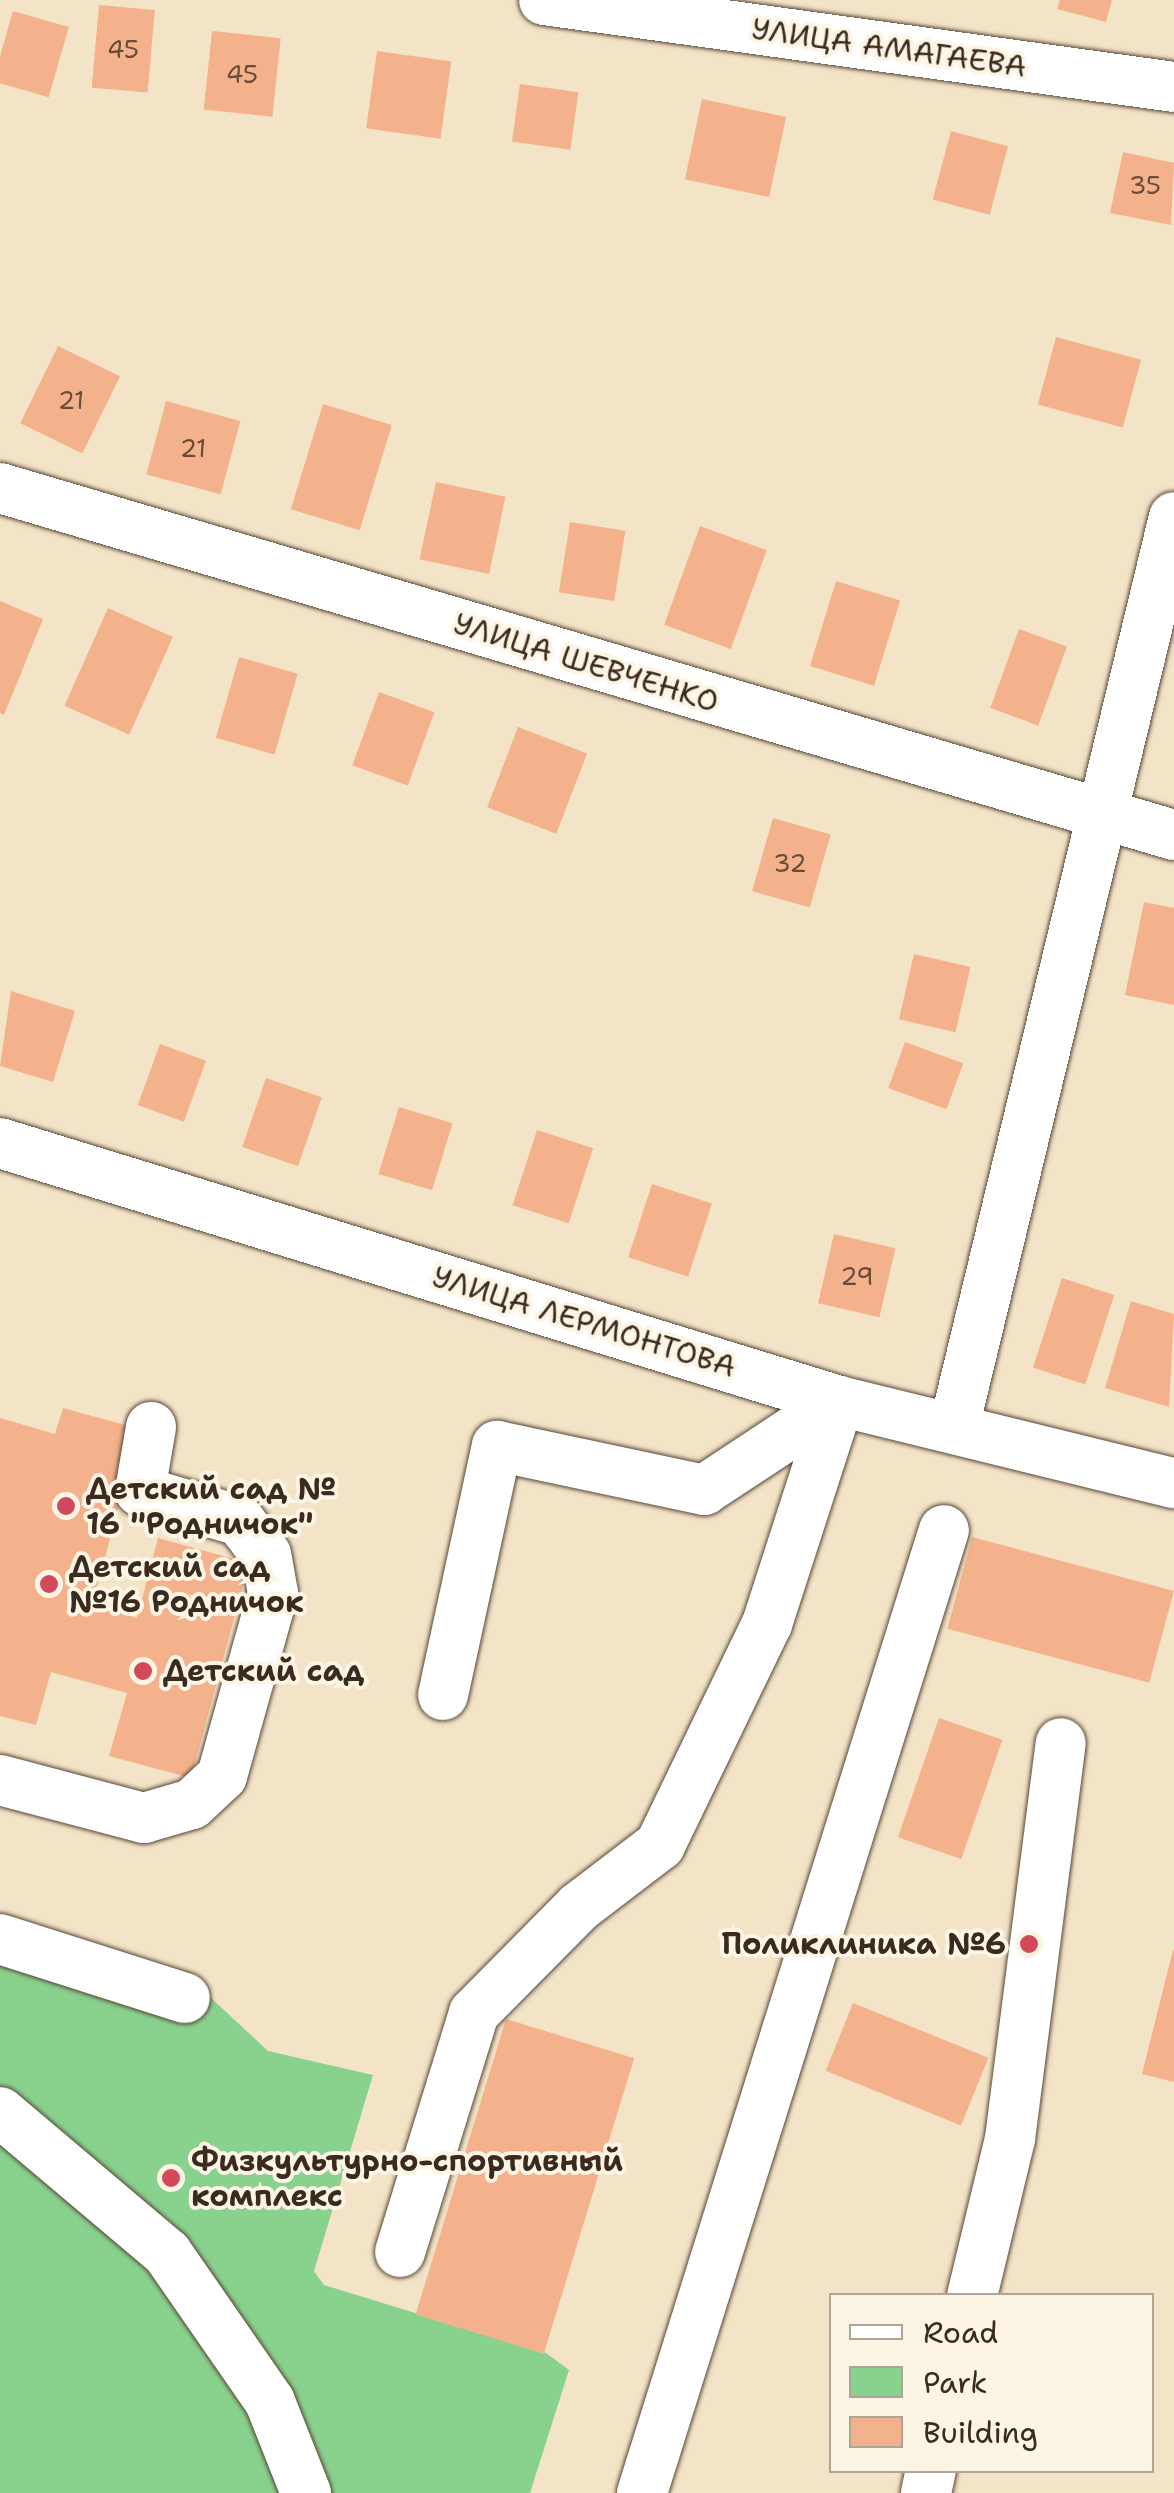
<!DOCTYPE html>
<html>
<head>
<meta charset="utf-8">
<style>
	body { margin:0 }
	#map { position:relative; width:1174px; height:2493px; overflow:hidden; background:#f3e3c7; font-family:"Shantell Sans",sans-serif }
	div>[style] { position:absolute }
	.green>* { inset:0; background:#89d28e }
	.building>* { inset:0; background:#f4b28c; transform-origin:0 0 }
	.roads { filter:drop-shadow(0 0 2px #574637) drop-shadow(0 0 2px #574637) }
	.minor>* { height:50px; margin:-25px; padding:0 25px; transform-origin:25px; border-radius:25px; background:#fff }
	.dots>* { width:28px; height:28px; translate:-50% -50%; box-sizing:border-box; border:5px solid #fcf5e5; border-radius:50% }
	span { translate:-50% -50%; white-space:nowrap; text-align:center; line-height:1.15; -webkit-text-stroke:8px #fcf5e5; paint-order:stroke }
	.number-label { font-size:25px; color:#694c3a }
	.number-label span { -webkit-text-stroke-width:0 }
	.street-label { font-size:30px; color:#3b2a1e }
	.poi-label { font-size:30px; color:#3b2a1e; font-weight:700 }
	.left { translate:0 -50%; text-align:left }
	.right { translate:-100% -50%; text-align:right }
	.legend { position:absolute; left:829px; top:2293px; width:325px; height:180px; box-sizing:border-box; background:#fcf5e5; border:2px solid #afa495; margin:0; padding:12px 18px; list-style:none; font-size:30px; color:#3b2a1e }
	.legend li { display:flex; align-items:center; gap:20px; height:50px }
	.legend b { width:50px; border:2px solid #afa495 }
</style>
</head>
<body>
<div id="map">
	<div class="green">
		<i style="clip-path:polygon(0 1927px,210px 1997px,268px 2051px,373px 2075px,314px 2271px,324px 2285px,546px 2353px,569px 2370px,530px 2493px,0 2493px)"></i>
	</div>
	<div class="building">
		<i style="clip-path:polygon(1060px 0,1112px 0,1106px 22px,1057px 9px)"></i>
		<i style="left:99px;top:5px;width:56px;height:83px;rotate:5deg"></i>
		<i style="left:13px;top:11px;width:58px;height:73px;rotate:16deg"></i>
		<i style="left:212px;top:31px;width:69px;height:79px;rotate:6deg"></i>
		<i style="left:377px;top:51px;width:75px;height:78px;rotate:8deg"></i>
		<i style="left:520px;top:84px;width:59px;height:58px;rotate:8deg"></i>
		<i style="left:702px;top:99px;width:86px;height:82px;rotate:12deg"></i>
		<i style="left:951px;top:131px;width:59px;height:71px;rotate:15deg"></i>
		<i style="clip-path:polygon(1123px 152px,1174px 163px,1171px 225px,1110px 213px)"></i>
		<i style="left:1056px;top:337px;width:88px;height:70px;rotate:15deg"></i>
		<i style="left:58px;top:346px;width:69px;height:86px;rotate:26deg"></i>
		<i style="left:166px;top:401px;width:77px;height:76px;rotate:15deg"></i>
		<i style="left:323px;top:404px;width:72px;height:110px;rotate:17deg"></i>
		<i style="left:436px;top:482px;width:71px;height:79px;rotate:12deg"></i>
		<i style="left:570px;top:522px;width:56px;height:71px;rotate:9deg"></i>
		<i style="left:700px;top:526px;width:71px;height:105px;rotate:20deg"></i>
		<i style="left:836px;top:581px;width:67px;height:89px;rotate:17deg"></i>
		<i style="clip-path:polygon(0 601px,43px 619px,4px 715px,0 713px)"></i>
		<i style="left:108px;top:608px;width:71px;height:107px;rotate:24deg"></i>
		<i style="left:1019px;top:629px;width:51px;height:84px;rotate:20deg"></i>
		<i style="left:239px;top:657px;width:61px;height:84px;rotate:16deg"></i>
		<i style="left:379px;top:692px;width:59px;height:78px;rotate:20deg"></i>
		<i style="left:518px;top:727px;width:74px;height:86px;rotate:21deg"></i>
		<i style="left:773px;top:818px;width:60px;height:76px;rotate:16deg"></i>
		<i style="clip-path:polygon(1144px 902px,1174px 908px,1174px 1005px,1125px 995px)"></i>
		<i style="left:914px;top:954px;width:58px;height:67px;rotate:13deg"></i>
		<i style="clip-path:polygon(11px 991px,75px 1011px,53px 1082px,0 1066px)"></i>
		<i style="left:905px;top:1042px;width:62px;height:49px;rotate:20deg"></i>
		<i style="left:160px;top:1044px;width:49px;height:65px;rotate:20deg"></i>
		<i style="left:266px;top:1078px;width:59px;height:73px;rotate:19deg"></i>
		<i style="left:399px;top:1107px;width:56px;height:70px;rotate:17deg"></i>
		<i style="left:537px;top:1130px;width:59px;height:79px;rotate:18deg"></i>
		<i style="left:652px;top:1184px;width:63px;height:77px;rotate:18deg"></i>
		<i style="left:834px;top:1234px;width:63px;height:71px;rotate:13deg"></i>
		<i style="left:1062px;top:1278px;width:55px;height:94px;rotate:18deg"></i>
		<i style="clip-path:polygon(1131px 1301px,1174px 1314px,1169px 1407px,1105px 1388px)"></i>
		<i style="clip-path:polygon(63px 1408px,140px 1429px,92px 1605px,137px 1618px,158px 1538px,249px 1563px,191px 1778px,109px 1756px,127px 1693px,51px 1672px,36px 1725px,0 1716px,0 1418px,55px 1434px)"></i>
		<i style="left:972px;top:1537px;width:209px;height:95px;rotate:15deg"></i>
		<i style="left:939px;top:1718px;width:67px;height:126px;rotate:19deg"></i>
		<i style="clip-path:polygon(1173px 1950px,1174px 1950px,1174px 2082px,1142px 2074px)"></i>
		<i style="left:853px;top:2003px;width:146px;height:73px;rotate:22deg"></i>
		<i style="left:506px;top:2019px;width:134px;height:309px;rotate:17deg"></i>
	</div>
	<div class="roads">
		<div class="minor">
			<i style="left:544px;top:0;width:636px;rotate:7.86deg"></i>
			<i style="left:0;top:488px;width:1224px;rotate:16.47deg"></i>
			<i style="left:0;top:1143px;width:878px;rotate:17.09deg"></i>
			<i style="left:839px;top:1401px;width:345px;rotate:13.8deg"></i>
			<i style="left:954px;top:1427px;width:936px;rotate:-76.41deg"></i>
			<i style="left:443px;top:1695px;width:255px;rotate:-77.8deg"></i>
			<i style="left:497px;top:1446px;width:212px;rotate:12deg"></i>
			<i style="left:704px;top:1490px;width:162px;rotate:-33.4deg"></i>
			<i style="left:0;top:1780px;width:149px;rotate:14.8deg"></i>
			<i style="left:144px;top:1818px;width:50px;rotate:-16.3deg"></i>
			<i style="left:192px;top:1804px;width:41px;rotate:-43deg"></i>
			<i style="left:222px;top:1776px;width:190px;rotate:-74.4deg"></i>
			<i style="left:273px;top:1593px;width:39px;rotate:-100deg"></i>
			<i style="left:266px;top:1555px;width:43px;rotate:-127.4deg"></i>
			<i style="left:240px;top:1521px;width:104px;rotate:-163.3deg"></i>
			<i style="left:140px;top:1491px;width:65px;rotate:-80.2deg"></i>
			<i style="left:0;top:1939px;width:194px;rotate:17.7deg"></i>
			<i style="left:0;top:2112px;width:219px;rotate:40.2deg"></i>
			<i style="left:167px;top:2253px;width:181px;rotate:55.3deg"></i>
			<i style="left:270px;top:2402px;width:98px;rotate:68.4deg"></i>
			<i style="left:400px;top:2252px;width:250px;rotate:-72.8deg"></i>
			<i style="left:474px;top:2013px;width:149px;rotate:-45.3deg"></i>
			<i style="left:579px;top:1907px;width:102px;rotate:-37.4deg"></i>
			<i style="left:660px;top:1845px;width:246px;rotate:-64.2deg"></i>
			<i style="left:767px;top:1624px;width:234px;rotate:-72.1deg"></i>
			<i style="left:972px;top:2296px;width:162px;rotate:-76.4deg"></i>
			<i style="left:1010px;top:2139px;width:399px;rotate:-82.7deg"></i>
			<i style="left:642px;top:2493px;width:1009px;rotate:-72.59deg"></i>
			<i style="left:926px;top:2493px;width:24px;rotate:-78deg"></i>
		</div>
	</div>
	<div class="dots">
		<i style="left:66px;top:1506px;background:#d1495b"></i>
		<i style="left:49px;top:1584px;background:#d1495b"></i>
		<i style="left:143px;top:1671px;background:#d1495b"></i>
		<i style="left:1029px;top:1944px;background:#d1495b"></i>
		<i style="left:171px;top:2178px;background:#d1495b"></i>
	</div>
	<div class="number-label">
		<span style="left:123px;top:49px">45</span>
		<span style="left:242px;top:74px">45</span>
		<span style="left:1145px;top:185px">35</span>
		<span style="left:71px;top:400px">21</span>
		<span style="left:193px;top:448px">21</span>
		<span style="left:790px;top:863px">32</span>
		<span style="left:857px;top:1276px">29</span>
	</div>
	<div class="street-label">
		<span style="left:889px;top:48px;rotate:8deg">УЛИЦА АМАГАЕВА</span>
		<span style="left:586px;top:663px;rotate:17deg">УЛИЦА ШЕВЧЕНКО</span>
		<span style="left:584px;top:1322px;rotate:17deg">УЛИЦА ЛЕРМОНТОВА</span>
	</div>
	<div class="poi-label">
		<span class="left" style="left:86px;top:1506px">Детский сад №<br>16 "Родничок"</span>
		<span class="left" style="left:69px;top:1584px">Детский сад<br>№16 Родничок</span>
		<span class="left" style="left:163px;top:1671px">Детский сад</span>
		<span class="right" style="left:1006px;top:1944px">Поликлиника №6</span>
		<span class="left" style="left:191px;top:2178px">Физкультурно-спортивный<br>комплекс</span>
	</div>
	<ul class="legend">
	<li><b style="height:12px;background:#fff"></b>Road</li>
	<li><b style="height:28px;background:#89d28e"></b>Park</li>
	<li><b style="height:28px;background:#f4b28c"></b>Building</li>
	</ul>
</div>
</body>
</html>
